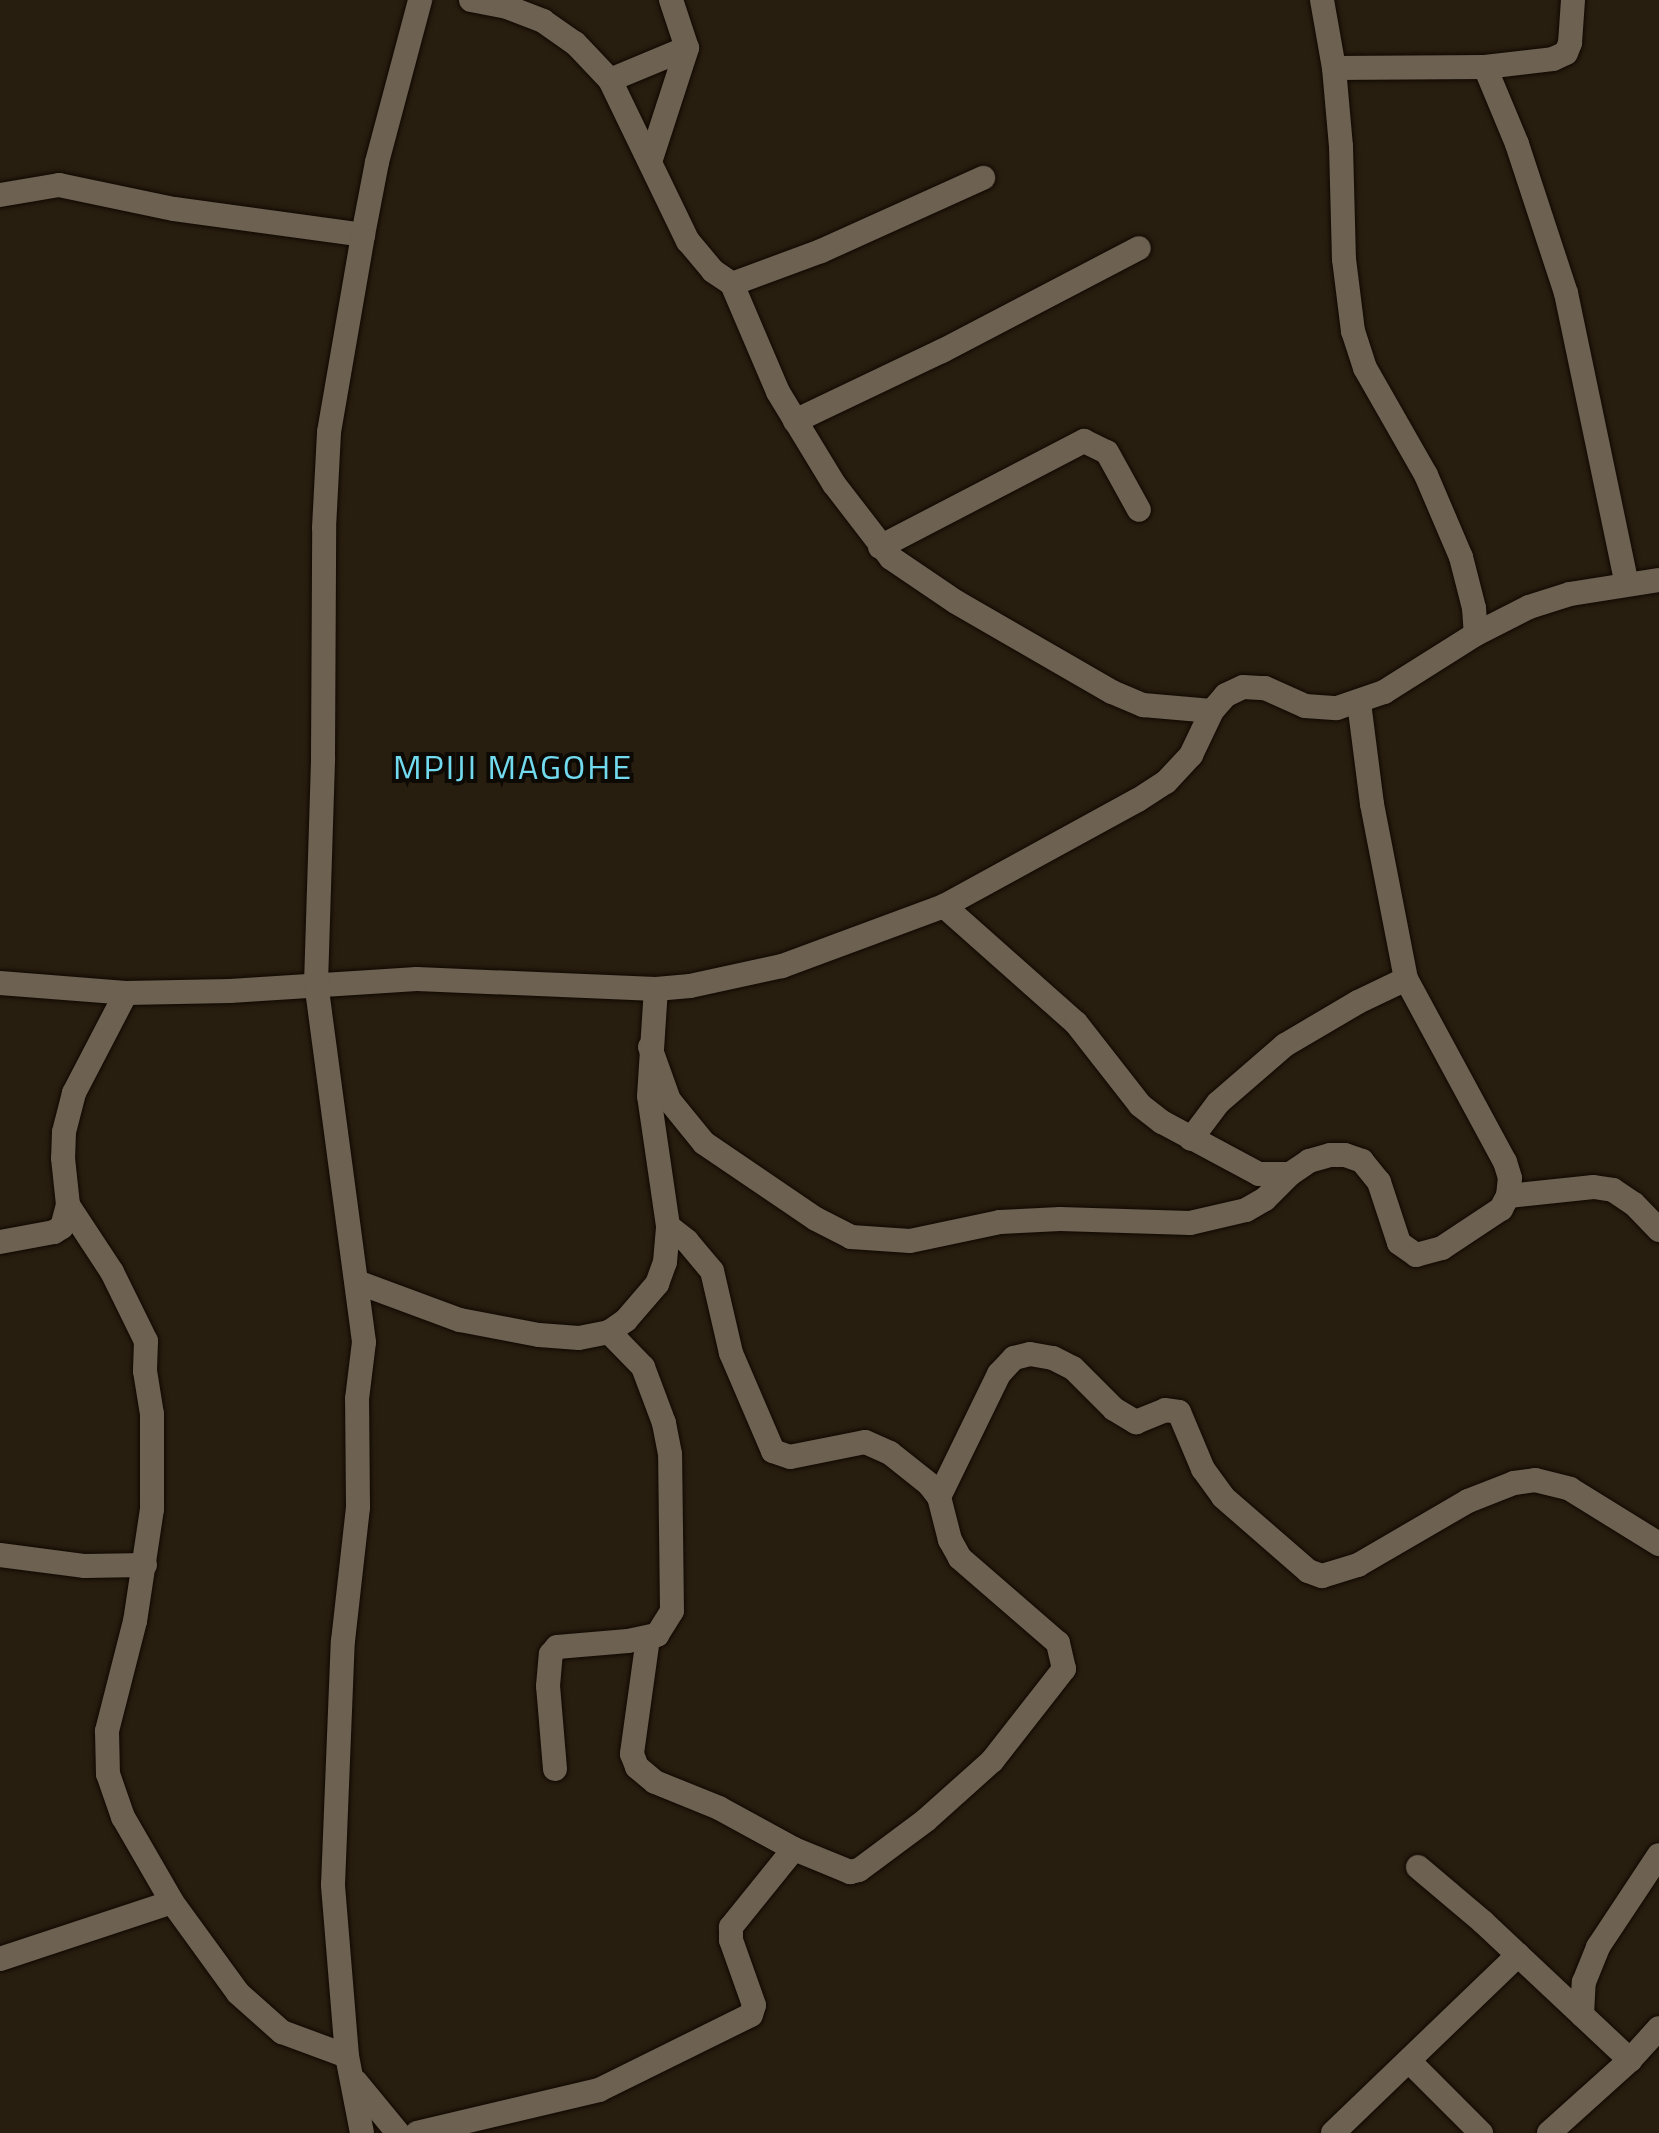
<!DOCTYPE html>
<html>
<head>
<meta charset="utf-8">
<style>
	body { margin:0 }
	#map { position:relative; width:1659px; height:2133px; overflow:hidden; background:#281e0f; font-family:"Titillium Web",sans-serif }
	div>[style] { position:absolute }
	.roads { filter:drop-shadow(0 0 2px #100800) drop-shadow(0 0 2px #100800) }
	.minor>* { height:24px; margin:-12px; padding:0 12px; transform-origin:12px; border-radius:12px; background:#6d6151 }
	span { translate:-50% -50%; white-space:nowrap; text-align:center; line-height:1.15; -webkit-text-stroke:8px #0d0904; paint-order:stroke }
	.quarter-label { font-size:34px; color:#72daee; letter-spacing:2px }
</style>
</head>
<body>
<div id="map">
	<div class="roads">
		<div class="minor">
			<i style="left:471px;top:0;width:37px;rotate:11deg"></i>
			<i style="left:507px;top:7px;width:39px;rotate:21deg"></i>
			<i style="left:543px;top:21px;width:39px;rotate:35deg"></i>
			<i style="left:575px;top:43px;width:51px;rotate:46.6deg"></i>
			<i style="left:610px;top:80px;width:179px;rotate:64.2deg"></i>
			<i style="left:688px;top:241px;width:39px;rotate:50deg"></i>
			<i style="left:713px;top:271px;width:23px;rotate:34deg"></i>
			<i style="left:732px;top:284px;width:117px;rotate:66.9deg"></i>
			<i style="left:778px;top:392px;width:108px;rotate:58.7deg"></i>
			<i style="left:834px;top:484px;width:93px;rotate:52.4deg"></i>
			<i style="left:891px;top:558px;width:78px;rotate:34.1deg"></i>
			<i style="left:956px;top:602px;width:180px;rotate:30deg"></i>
			<i style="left:1112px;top:692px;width:34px;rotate:23deg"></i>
			<i style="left:1143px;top:705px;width:69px;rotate:5deg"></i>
			<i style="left:1322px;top:0;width:69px;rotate:80deg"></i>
			<i style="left:1334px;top:68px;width:78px;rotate:84.9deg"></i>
			<i style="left:1341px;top:146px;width:113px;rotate:88.5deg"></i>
			<i style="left:1344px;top:259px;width:73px;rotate:82.9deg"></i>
			<i style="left:1353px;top:331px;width:39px;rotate:72deg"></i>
			<i style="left:1365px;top:368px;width:123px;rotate:60.3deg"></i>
			<i style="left:1426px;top:475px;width:89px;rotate:66.9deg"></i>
			<i style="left:1461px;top:557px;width:53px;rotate:75.7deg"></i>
			<i style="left:1474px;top:608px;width:26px;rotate:86deg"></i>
			<i style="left:1485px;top:67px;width:83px;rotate:67.4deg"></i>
			<i style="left:1517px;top:144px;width:157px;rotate:71.8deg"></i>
			<i style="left:1566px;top:293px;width:297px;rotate:78.2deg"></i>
			<i style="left:1334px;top:68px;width:151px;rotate:-0.4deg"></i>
			<i style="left:1485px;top:67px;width:68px;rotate:-6.7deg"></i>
			<i style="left:1553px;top:59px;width:14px;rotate:-25deg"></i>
			<i style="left:1566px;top:53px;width:11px;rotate:-68deg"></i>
			<i style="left:1570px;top:43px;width:43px;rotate:-86deg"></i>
			<i style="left:610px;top:80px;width:83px;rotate:-22.6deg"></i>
			<i style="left:651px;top:159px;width:117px;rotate:-72deg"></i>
			<i style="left:687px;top:48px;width:51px;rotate:-108.4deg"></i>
			<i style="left:0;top:195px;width:60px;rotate:-9.6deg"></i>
			<i style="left:59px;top:185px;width:117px;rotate:11.8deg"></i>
			<i style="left:174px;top:209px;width:191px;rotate:7.8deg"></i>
			<i style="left:732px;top:284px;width:95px;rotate:-20.3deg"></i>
			<i style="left:821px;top:251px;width:178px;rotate:-24.3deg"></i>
			<i style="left:795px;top:421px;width:163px;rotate:-25.5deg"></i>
			<i style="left:942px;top:351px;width:222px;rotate:-27.6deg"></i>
			<i style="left:880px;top:547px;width:230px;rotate:-27.5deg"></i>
			<i style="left:1084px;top:441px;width:25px;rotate:26deg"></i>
			<i style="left:1107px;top:452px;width:66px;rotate:61.1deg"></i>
			<i style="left:944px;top:906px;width:176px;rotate:41.6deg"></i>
			<i style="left:1076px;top:1023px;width:104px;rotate:52deg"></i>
			<i style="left:1140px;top:1105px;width:28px;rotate:38deg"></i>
			<i style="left:1162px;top:1122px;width:110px;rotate:28.2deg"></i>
			<i style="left:1259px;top:1174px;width:31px"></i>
			<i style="left:1290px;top:1174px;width:23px;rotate:-34deg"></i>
			<i style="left:1309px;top:1161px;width:22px;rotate:-16deg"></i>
			<i style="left:1330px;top:1155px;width:15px"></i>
			<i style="left:1345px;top:1155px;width:18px;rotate:19deg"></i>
			<i style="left:1362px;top:1161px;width:27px;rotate:51deg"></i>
			<i style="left:1379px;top:1182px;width:64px;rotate:71.8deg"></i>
			<i style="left:1399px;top:1243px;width:21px;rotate:35deg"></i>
			<i style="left:1416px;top:1255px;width:27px;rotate:-15deg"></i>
			<i style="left:1442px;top:1248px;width:71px;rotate:-33.5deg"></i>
			<i style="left:1501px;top:1209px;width:15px;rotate:-62deg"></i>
			<i style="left:1508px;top:1196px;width:18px;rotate:-84deg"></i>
			<i style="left:1510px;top:1178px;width:17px;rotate:-107deg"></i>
			<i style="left:1505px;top:1162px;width:208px;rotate:-118.4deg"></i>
			<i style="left:1406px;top:979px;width:178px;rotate:-101deg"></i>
			<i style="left:1372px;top:804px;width:103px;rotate:-97.3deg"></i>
			<i style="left:0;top:983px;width:126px;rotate:4.5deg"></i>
			<i style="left:126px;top:993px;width:104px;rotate:-1.1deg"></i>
			<i style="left:230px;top:991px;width:187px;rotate:-3.7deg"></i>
			<i style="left:417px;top:979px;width:239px;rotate:2.4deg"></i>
			<i style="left:656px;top:989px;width:34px;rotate:-5deg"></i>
			<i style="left:690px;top:986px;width:94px;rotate:-12.3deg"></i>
			<i style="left:782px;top:966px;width:173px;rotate:-20.3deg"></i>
			<i style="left:944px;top:906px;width:221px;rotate:-28.7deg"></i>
			<i style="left:1138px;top:800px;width:33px;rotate:-33deg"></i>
			<i style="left:1166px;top:782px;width:37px;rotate:-47deg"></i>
			<i style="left:1191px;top:755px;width:49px;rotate:-64.5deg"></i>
			<i style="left:1212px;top:711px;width:21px;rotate:-49deg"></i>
			<i style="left:1226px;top:695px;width:19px;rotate:-25deg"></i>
			<i style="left:1243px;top:687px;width:22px;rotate:3deg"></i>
			<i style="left:1265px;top:688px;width:44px;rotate:24.2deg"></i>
			<i style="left:1305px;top:706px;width:32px;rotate:4deg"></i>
			<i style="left:1337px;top:708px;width:50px;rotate:-18.8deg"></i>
			<i style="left:1384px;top:692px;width:109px;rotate:-32.2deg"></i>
			<i style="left:1476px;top:634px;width:59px;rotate:-27deg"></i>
			<i style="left:1529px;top:607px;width:43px;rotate:-17.6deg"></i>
			<i style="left:1570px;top:594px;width:90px;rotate:-8.9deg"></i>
			<i style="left:126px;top:993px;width:113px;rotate:117.5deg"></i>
			<i style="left:74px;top:1093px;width:40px;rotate:104.4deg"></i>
			<i style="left:64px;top:1132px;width:26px;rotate:92deg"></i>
			<i style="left:63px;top:1158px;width:47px;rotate:83.9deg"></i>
			<i style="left:68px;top:1205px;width:80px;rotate:56.7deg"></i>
			<i style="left:112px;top:1272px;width:77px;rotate:63.8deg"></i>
			<i style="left:146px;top:1341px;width:30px;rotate:92deg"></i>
			<i style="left:145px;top:1371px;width:44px;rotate:80.8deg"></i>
			<i style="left:152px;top:1414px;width:95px;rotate:90deg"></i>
			<i style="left:152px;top:1509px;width:113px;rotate:98.6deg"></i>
			<i style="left:135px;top:1621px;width:114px;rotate:104.3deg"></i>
			<i style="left:107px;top:1731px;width:43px;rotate:88.7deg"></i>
			<i style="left:108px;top:1774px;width:46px;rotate:70.8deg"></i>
			<i style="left:123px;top:1817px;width:98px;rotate:60deg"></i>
			<i style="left:172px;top:1902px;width:112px;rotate:54deg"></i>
			<i style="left:238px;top:1993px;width:59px;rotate:41.6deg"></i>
			<i style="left:282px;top:2032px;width:69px;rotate:20.3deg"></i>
			<i style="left:650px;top:1047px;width:56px;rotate:70.3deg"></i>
			<i style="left:669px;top:1100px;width:55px;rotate:50.9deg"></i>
			<i style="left:704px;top:1143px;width:135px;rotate:34.2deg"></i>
			<i style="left:816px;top:1219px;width:39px;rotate:27deg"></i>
			<i style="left:851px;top:1237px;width:59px;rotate:3.9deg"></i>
			<i style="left:910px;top:1241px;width:92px;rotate:-11.9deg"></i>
			<i style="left:1000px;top:1222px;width:60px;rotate:-2.9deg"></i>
			<i style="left:1060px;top:1219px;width:130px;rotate:1.8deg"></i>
			<i style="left:1190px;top:1223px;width:57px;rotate:-13.1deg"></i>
			<i style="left:1246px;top:1210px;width:22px;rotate:-30deg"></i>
			<i style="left:1265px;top:1199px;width:35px;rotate:-45deg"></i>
			<i style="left:1191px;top:1139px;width:45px;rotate:-53.1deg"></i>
			<i style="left:1218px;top:1103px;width:89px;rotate:-40.9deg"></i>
			<i style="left:1285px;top:1045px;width:85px;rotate:-30.5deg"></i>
			<i style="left:1358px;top:1002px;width:53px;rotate:-25.6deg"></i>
			<i style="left:1508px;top:1196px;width:86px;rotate:-6deg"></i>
			<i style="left:1594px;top:1187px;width:19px;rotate:9deg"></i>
			<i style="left:1613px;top:1190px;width:25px;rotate:34deg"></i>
			<i style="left:1634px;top:1204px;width:36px;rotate:46deg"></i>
			<i style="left:0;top:1242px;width:55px;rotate:-10.5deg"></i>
			<i style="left:54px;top:1232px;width:9px;rotate:-32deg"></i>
			<i style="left:62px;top:1227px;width:23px;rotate:-75deg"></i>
			<i style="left:357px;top:1282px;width:110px;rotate:20.3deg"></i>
			<i style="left:460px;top:1320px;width:80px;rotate:10.8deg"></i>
			<i style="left:539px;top:1335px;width:40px;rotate:4.3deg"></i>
			<i style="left:579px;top:1338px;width:31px;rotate:-11deg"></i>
			<i style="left:609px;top:1332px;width:21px;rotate:-35deg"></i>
			<i style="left:626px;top:1320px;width:48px;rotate:-49.3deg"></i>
			<i style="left:657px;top:1284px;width:23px;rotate:-70deg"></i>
			<i style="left:665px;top:1262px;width:36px;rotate:-85deg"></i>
			<i style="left:668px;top:1226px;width:131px;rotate:-98.3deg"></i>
			<i style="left:649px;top:1096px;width:107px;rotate:-86.3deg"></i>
			<i style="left:939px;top:1497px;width:137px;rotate:-64deg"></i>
			<i style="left:999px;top:1374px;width:22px;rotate:-47deg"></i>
			<i style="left:1014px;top:1358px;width:16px;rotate:-14deg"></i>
			<i style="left:1030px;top:1354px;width:23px;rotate:10deg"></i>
			<i style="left:1053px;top:1358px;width:22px;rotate:27deg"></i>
			<i style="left:1073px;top:1368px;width:58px;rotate:45deg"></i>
			<i style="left:1114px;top:1409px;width:26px;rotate:31deg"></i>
			<i style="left:1136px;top:1422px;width:31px;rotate:-22deg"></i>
			<i style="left:1165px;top:1410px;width:14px;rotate:8deg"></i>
			<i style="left:1179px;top:1412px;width:62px;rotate:67.2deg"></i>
			<i style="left:1203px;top:1469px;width:34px;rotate:54deg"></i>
			<i style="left:1223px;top:1497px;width:113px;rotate:41deg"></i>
			<i style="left:1308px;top:1571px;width:15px;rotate:20deg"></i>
			<i style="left:1322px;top:1576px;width:38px;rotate:-17deg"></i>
			<i style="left:1358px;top:1565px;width:127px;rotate:-30.2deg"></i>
			<i style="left:1468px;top:1501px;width:49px;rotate:-21.4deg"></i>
			<i style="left:1514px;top:1483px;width:21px;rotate:-8deg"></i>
			<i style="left:1535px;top:1480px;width:36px;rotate:14deg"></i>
			<i style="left:1570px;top:1489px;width:105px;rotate:31.7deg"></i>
			<i style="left:0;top:1555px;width:86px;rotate:7.4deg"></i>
			<i style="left:85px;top:1566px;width:60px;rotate:-1deg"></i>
			<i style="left:648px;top:1638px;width:117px;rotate:97.9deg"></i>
			<i style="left:632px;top:1754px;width:14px;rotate:69deg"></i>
			<i style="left:637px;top:1767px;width:23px;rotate:40deg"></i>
			<i style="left:655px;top:1782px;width:69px;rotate:22.1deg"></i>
			<i style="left:719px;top:1808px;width:85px;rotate:28.7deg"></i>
			<i style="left:794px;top:1849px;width:61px;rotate:22.3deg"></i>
			<i style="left:850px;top:1872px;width:9px;rotate:-13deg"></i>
			<i style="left:859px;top:1870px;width:84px;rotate:-36.7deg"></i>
			<i style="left:926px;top:1820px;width:89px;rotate:-41.8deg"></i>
			<i style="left:992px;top:1761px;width:117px;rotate:-52deg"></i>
			<i style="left:1064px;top:1669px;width:27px;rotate:-103deg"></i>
			<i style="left:1058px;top:1643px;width:130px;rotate:-139.1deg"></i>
			<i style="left:960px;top:1558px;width:21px;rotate:-119deg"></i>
			<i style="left:950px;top:1540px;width:44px;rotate:-104.3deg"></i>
			<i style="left:939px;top:1497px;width:16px;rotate:-128deg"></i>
			<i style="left:929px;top:1484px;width:50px;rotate:-141.5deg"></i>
			<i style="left:890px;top:1453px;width:27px;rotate:-156deg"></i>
			<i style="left:865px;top:1442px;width:76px;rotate:168.7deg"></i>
			<i style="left:790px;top:1457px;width:18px;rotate:-161deg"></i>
			<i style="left:773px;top:1451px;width:107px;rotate:-113.2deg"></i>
			<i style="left:731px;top:1353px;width:84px;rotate:-103deg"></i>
			<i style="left:712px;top:1271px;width:39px;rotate:-130deg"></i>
			<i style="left:687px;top:1241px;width:24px;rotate:-142deg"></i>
			<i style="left:555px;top:1769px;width:83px;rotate:-94.8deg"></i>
			<i style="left:548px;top:1686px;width:32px;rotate:-85deg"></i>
			<i style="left:551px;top:1654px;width:9px;rotate:-49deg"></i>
			<i style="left:557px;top:1647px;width:71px;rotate:-4.8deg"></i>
			<i style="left:628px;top:1641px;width:30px;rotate:-12deg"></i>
			<i style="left:657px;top:1635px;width:28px;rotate:-58deg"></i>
			<i style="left:672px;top:1611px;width:157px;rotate:-90.7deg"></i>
			<i style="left:670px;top:1454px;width:32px;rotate:-101deg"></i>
			<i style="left:664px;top:1423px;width:60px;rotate:-110.6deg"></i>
			<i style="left:643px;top:1367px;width:49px;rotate:-134.2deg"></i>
			<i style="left:1418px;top:1867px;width:85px;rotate:40.2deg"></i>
			<i style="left:1483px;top:1922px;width:202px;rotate:43.2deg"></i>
			<i style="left:0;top:1959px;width:181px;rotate:-18.3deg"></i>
			<i style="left:1582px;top:2015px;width:33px;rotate:-87deg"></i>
			<i style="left:1584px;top:1982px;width:38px;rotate:-68deg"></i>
			<i style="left:1598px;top:1947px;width:110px;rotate:-56.5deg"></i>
			<i style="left:1409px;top:2061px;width:102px;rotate:45deg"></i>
			<i style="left:356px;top:2082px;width:66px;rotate:50.5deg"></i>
			<i style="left:362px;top:2133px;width:78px;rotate:-101deg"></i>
			<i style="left:347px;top:2056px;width:172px;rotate:-94.7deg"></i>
			<i style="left:333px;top:1885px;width:244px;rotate:-87.7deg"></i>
			<i style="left:343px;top:1641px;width:135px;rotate:-83.6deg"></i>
			<i style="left:358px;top:1507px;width:108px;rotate:-90.5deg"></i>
			<i style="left:357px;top:1399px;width:57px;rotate:-83deg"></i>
			<i style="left:364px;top:1342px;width:361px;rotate:-97.6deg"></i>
			<i style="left:316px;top:984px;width:227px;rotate:-88.2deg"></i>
			<i style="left:323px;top:757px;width:229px;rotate:-89.7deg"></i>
			<i style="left:324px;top:528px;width:96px;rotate:-87deg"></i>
			<i style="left:329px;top:432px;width:200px;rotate:-80.2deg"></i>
			<i style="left:363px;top:235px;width:74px;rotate:-79.1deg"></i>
			<i style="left:377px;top:162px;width:168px;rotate:-75.1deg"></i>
			<i style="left:417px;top:2133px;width:187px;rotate:-13.3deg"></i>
			<i style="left:599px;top:2090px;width:169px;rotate:-26.3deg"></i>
			<i style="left:751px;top:2015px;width:10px;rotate:-73deg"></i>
			<i style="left:754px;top:2005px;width:69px;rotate:-109.5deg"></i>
			<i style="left:731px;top:1940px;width:13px;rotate:-90deg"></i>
			<i style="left:731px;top:1927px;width:100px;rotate:-51.1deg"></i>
			<i style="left:1333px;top:2133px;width:257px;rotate:-43.9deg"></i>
			<i style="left:1549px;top:2133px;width:109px;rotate:-42deg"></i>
			<i style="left:1630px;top:2060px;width:43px;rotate:-47.8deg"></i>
		</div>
	</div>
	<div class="quarter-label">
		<span style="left:513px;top:767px">MPIJI MAGOHE</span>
	</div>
</div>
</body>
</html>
